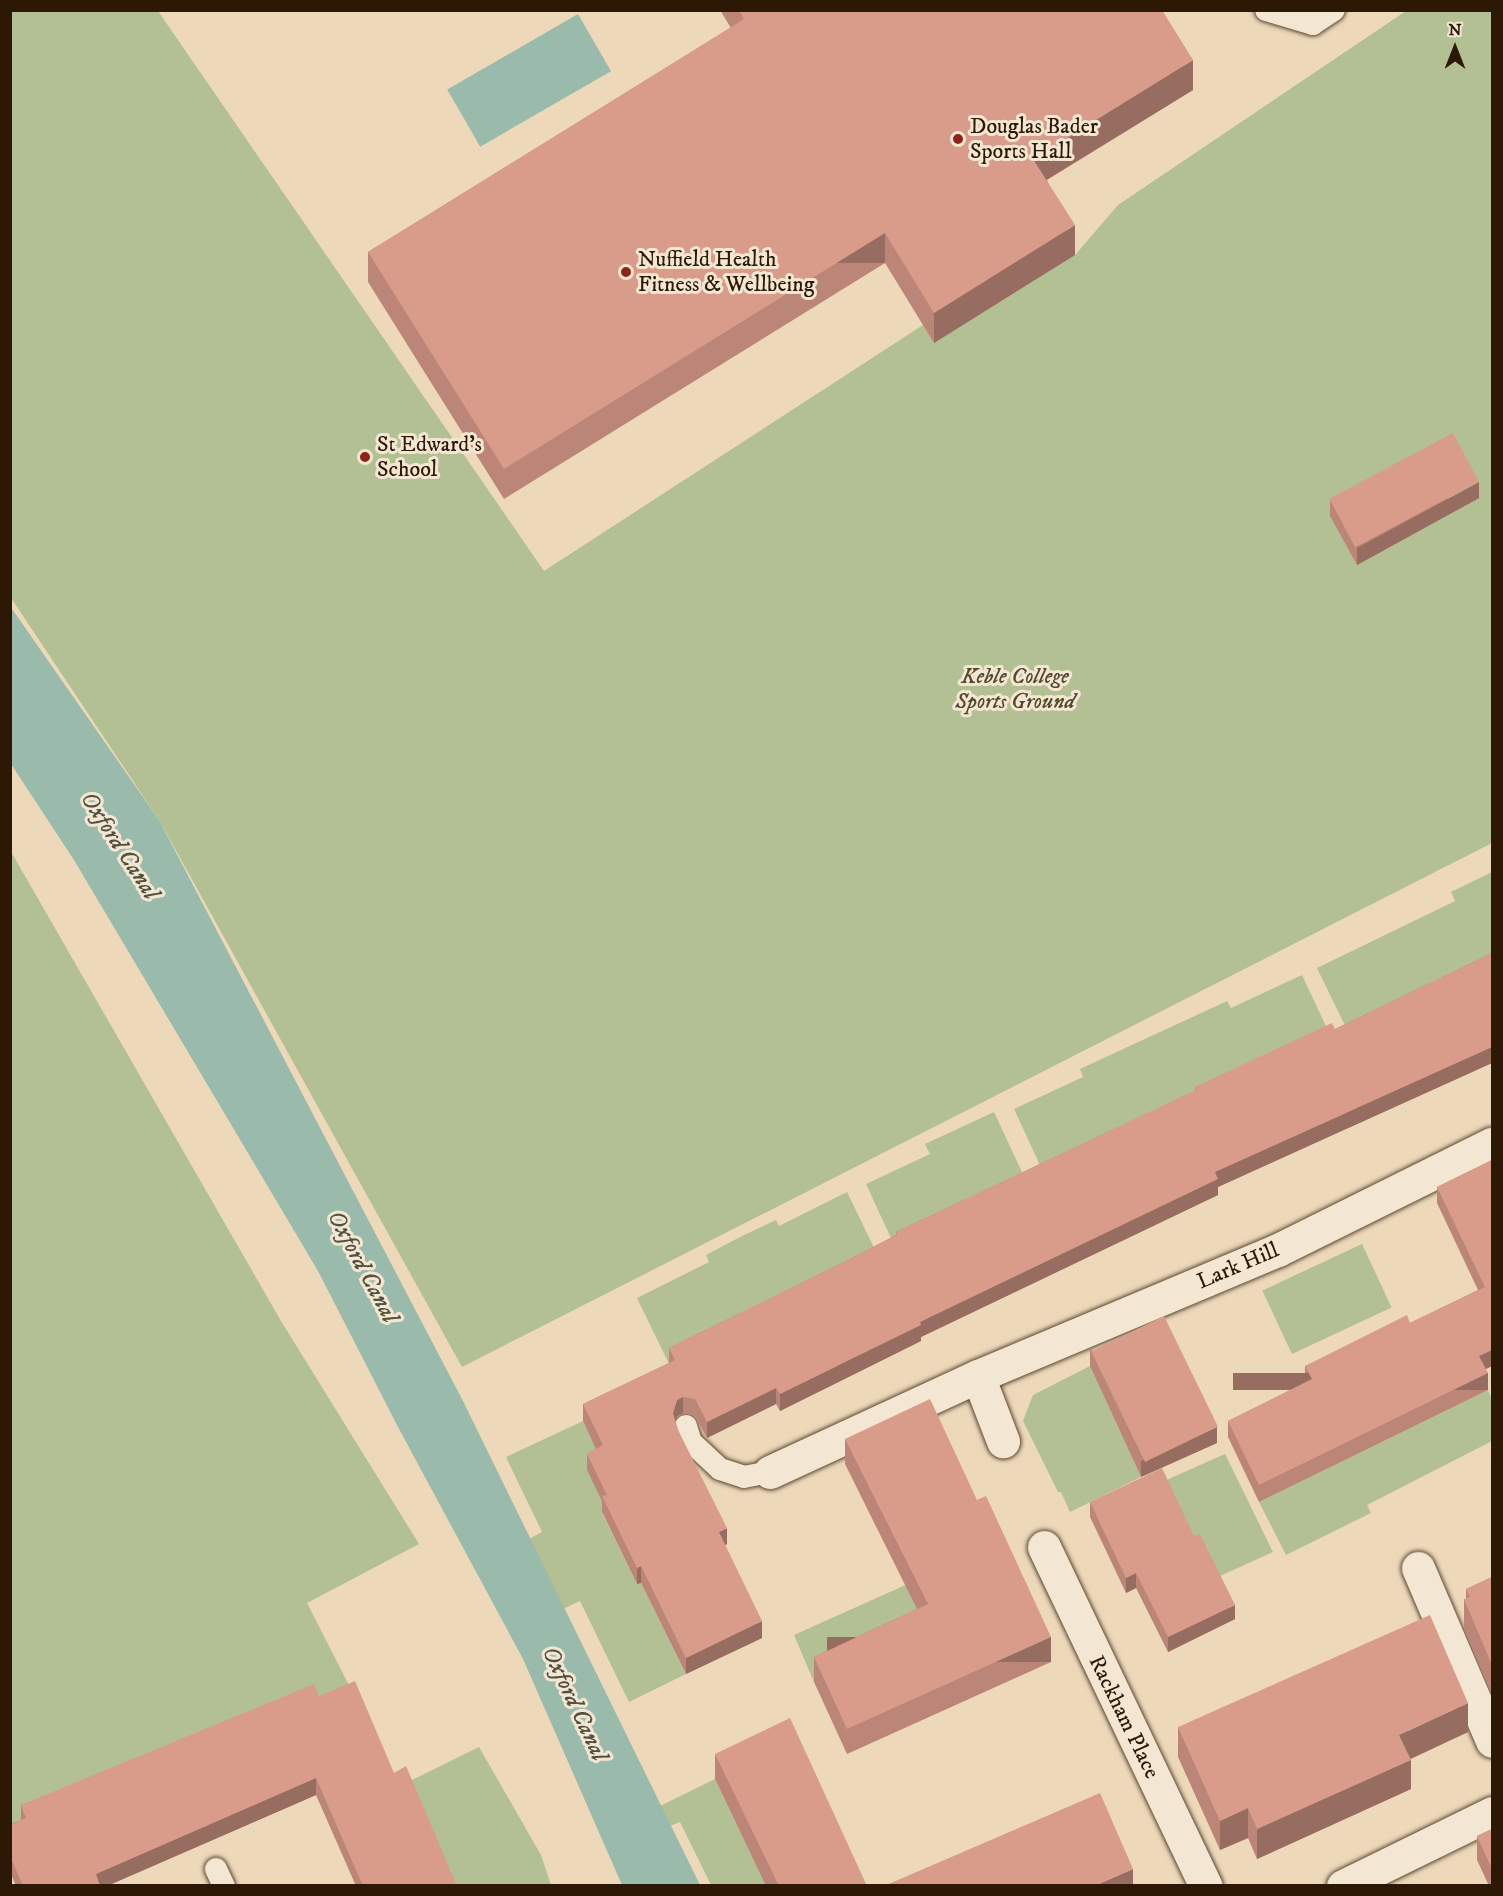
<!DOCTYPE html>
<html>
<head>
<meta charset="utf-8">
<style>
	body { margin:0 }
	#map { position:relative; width:1503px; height:1896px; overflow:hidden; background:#edd8ba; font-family:"IM FELL DW Pica",serif }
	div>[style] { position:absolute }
	.green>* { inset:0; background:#b3c094; transform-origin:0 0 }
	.water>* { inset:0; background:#9abbab; transform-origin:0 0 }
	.roads { filter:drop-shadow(0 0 2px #5c4832) drop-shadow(0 0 2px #5c4832) }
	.service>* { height:22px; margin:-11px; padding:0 11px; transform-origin:11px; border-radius:11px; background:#f3e6d2 }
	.minor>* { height:33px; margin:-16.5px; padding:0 16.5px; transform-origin:16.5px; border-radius:16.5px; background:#f3e6d2 }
	.wall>* { inset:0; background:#bb8677 }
	.shaded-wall>* { inset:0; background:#986d61; transform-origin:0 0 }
	.building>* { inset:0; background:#d99c8a; transform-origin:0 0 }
	.dots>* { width:16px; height:16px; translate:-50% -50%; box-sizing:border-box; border:3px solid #f3e6d2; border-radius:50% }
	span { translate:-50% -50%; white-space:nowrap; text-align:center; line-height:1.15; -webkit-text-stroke:6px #f3e6d2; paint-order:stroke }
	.poi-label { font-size:22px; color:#2c1804 }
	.left { translate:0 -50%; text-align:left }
	.park-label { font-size:22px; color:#544a2f; font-style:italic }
	.street-label { font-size:22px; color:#2c1804 }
	.water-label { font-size:24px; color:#52513e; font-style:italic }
	.frame { position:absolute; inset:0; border:12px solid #2c1804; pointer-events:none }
	.north { position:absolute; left:1425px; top:18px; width:60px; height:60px; -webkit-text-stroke:4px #f3e6d2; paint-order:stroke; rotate:0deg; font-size:16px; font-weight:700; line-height:24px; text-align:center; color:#2c1804 }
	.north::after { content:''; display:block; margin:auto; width:21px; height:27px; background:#2c1804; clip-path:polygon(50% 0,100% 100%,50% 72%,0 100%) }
</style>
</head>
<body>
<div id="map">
	<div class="green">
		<i style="clip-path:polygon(10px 11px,158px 11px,544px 571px,923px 325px,935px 342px,1075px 255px,1118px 205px,1406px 11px,1492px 11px,1492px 843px,462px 1367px,159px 820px,11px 598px)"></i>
		<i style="clip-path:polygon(10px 850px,281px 1321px,419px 1544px,307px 1603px,355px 1697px,11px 1841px)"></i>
		<i style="clip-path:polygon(1492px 872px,1492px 970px,1351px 1038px,1317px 968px,1455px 901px,1451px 892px)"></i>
		<i style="clip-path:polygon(1302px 975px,1332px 1039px,1045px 1176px,1014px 1109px,1083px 1077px,1080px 1069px,1227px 1001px,1231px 1008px)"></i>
		<i style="clip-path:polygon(994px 1112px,1029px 1187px,896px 1249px,866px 1184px,930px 1154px,925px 1144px)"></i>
		<i style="clip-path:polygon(847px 1192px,880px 1260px,669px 1364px,637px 1298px,709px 1262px,706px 1255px,742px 1236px,776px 1220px,779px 1226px)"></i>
		<i style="left:1362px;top:1244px;width:70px;height:110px;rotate:65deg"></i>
		<i style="clip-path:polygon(1090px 1366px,1141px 1477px,1070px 1512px,1061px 1492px,1058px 1492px,1023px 1421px,1033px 1395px)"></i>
		<i style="clip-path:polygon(1488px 1390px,1492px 1400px,1492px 1441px,1367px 1505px,1371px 1513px,1286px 1555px,1259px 1502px)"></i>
		<i style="clip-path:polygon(583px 1421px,603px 1462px,607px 1511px,602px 1513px,637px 1584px,641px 1583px,686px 1674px,629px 1702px,580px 1601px,563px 1609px,529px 1539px,542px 1532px,506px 1457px)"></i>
		<i style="clip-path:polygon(1225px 1454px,1273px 1552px,1220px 1576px,1206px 1546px,1194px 1551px,1162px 1482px)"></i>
		<i style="clip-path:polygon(930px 1574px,1017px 1589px,814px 1682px,794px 1635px)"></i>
		<i style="clip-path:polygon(479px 1747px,541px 1855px,551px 1885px,450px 1885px,406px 1783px)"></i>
		<i style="clip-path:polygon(715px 1779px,751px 1854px,766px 1885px,711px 1885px,680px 1822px,670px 1826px,660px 1806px)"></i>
	</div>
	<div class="water">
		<i style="left:578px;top:14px;width:66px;height:151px;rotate:60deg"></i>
		<i style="clip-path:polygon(10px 606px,159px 820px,463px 1401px,700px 1885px,622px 1885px,523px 1659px,398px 1427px,318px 1271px,74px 860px,11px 764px)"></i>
	</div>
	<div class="roads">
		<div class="service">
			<i style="left:1266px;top:10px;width:49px;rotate:16.6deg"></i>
			<i style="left:1313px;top:24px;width:25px;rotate:-34deg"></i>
			<i style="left:686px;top:1426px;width:17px;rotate:73deg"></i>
			<i style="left:691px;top:1442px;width:40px;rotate:43deg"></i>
			<i style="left:720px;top:1469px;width:25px;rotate:18deg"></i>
			<i style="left:744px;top:1477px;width:26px;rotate:-11deg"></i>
			<i style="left:216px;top:1869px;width:19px;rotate:65deg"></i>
		</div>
		<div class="minor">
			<i style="left:978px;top:1376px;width:70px;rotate:69deg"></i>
			<i style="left:770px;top:1472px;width:229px;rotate:-24.8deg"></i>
			<i style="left:978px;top:1376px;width:325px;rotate:-22.8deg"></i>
			<i style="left:1278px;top:1250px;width:239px;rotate:-26.4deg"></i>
			<i style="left:1044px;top:1547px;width:376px;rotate:64.5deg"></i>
			<i style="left:1418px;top:1568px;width:188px;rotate:66.8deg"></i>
			<i style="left:1343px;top:1886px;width:166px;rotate:-26.1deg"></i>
		</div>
	</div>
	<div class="wall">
		<i style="clip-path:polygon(720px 10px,1162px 10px,1193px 90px,1047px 180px,1075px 255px,934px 343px,885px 263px,504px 499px,368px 282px,368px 252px,731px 28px)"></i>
		<i style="clip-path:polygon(1479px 498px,1357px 565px,1330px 516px,1330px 500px)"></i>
		<i style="clip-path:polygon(1492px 953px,1492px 1063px,1218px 1187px,1218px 1195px,921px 1337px,921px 1341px,780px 1411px,776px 1404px,707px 1438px,695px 1416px,683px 1413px,677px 1416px,675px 1421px,678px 1430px,727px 1544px,725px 1545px,762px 1638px,686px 1674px,641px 1583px,637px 1584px,602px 1512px,602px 1501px,587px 1470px,587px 1454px,596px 1449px,583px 1421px,583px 1404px,669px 1363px,669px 1348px,846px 1261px,896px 1235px,896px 1232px,1195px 1091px,1195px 1087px,1335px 1029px)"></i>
		<i style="clip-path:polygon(1492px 1160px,1492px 1366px,1486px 1369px,1488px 1390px,1259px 1502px,1228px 1437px,1228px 1421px,1305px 1383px,1305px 1366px,1410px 1323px,1478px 1290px,1437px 1203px,1437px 1187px)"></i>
		<i style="clip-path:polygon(1090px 1349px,1217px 1443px,1141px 1477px,1090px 1366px)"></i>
		<i style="clip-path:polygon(845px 1439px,1051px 1662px,847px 1754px,814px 1682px,814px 1657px,917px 1609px,845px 1464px)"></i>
		<i style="clip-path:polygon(1090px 1502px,1194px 1536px,1235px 1619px,1168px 1652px,1136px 1588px,1126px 1593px,1090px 1517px)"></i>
		<i style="clip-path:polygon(1492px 1577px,1492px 1695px,1464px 1629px,1464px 1599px,1466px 1599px,1466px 1589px)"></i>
		<i style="clip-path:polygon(319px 1696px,394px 1773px,457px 1886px,356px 1886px,316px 1795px,107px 1886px,16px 1886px,10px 1872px,10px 1824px,21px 1820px,21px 1805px)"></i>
		<i style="clip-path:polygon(1178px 1727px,1468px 1732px,1411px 1759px,1411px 1789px,1257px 1859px,1248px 1838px,1220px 1850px,1178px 1757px)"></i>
		<i style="clip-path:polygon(715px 1754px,867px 1886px,766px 1886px,715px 1779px)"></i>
		<i style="clip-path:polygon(1492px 1829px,1492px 1886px,1489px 1886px,1477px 1860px,1477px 1836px)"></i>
	</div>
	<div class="shaded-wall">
		<i style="clip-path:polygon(1193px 60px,1193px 90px,1033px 188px,1033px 159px)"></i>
		<i style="clip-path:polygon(1075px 225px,1075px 255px,934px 343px,934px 313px)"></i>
		<i style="left:885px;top:233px;width:30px;height:448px;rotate:90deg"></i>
		<i style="clip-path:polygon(1479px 482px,1479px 498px,1357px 565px,1357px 548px)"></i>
		<i style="clip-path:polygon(1492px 1047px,1492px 1063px,1218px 1187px,1218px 1195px,921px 1337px,921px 1341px,780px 1411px,780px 1394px,920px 1322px,1215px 1172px)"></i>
		<i style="clip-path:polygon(1492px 1350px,1492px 1366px,1479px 1372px,1479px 1356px)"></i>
		<i style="left:1488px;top:1373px;width:17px;height:255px;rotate:90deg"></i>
		<i style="clip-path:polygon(776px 1388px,776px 1404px,707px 1438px,707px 1422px)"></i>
		<i style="clip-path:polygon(683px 1397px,683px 1413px,677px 1416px,673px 1429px,673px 1413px,677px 1400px)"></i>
		<i style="clip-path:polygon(1217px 1427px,1217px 1443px,1141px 1477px,1141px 1461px)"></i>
		<i style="clip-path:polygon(727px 1528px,727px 1544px,719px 1548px,719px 1532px)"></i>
		<i style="clip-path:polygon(641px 1566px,641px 1583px,637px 1584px,637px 1568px)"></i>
		<i style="clip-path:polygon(1136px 1573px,1136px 1588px,1126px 1593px,1126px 1578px)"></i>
		<i style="clip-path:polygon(1235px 1605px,1235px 1619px,1168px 1652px,1168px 1637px)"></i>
		<i style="clip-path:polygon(762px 1621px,762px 1638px,686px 1674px,686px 1658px)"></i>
		<i style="left:1051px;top:1637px;width:25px;height:224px;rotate:90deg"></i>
		<i style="clip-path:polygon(1468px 1703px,1468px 1732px,1399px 1764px,1399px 1735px)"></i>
		<i style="clip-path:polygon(1411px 1760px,1411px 1789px,1257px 1859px,1257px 1829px)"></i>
		<i style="clip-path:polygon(316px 1778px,316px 1795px,107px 1886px,96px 1886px,96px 1874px)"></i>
		<i style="clip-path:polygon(1248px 1808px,1248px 1838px,1220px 1850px,1220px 1821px)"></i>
		<i style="clip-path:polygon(1133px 1869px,1133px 1886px,1094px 1886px)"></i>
	</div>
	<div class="building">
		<i style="clip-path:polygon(739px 10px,1162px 10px,1193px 60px,1033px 159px,1075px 225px,934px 313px,885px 233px,504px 469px,368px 252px,744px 19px)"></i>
		<i style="left:1453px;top:433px;width:55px;height:140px;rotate:62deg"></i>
		<i style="clip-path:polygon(1492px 953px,1492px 1047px,1215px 1172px,1218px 1179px,920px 1322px,921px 1325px,780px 1394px,776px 1388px,707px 1422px,695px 1399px,683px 1397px,677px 1400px,673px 1413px,678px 1430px,727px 1528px,719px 1532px,762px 1621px,686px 1658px,641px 1566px,637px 1568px,602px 1496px,607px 1495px,587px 1454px,603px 1445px,583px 1404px,675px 1360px,669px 1348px,846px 1261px,897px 1235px,896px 1232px,1196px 1090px,1195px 1087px,1332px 1023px,1335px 1029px)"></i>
		<i style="clip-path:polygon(1492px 1160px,1492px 1350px,1479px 1356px,1488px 1373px,1259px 1485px,1228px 1421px,1312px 1379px,1305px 1366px,1407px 1315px,1410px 1323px,1485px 1287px,1437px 1187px)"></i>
		<i style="left:1164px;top:1316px;width:123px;height:81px;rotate:64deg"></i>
		<i style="clip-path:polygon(930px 1399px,977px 1500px,986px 1496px,1051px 1637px,847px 1729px,814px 1657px,928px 1604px,845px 1439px)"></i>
		<i style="clip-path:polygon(1162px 1468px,1194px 1536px,1200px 1534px,1235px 1605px,1168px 1637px,1136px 1573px,1126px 1578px,1090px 1502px)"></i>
		<i style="clip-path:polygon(1492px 1577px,1492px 1665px,1464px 1599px,1470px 1597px,1466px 1589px)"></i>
		<i style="clip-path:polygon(1430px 1615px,1468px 1703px,1399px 1735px,1411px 1760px,1257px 1829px,1248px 1808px,1220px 1821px,1178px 1727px)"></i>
		<i style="clip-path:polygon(355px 1681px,394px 1773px,406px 1766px,457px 1886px,363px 1886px,316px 1778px,96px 1874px,100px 1886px,23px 1886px,10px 1856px,10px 1825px,26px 1818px,21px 1805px,314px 1684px,319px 1696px)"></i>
		<i style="clip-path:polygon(790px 1718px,867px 1886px,779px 1886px,715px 1754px)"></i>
		<i style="clip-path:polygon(1100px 1793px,1133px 1869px,1094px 1886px,884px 1886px)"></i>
		<i style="clip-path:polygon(1492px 1829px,1492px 1869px,1477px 1836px)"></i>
	</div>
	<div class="dots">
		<i style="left:958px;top:139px;background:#8f2418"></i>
		<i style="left:626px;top:272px;background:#8f2418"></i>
		<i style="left:365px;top:457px;background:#8f2418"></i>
	</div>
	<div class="poi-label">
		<span class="left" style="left:970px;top:139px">Douglas Bader<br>Sports Hall</span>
		<span class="left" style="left:638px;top:272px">Nuffield Health<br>Fitness &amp; Wellbeing</span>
		<span class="left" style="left:377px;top:457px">St Edward's<br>School</span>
	</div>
	<div class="park-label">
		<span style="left:1015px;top:689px">Keble College<br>Sports Ground</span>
	</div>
	<div class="street-label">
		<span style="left:1238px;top:1266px;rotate:-23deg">Lark Hill</span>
		<span style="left:1124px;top:1717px;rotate:64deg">Rackham Place</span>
	</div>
	<div class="water-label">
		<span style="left:119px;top:846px;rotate:57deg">Oxford Canal</span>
		<span style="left:362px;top:1267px;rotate:62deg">Oxford Canal</span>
		<span style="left:574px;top:1704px;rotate:65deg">Oxford Canal</span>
	</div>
	<div class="frame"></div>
	<div class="north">N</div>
</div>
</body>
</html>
